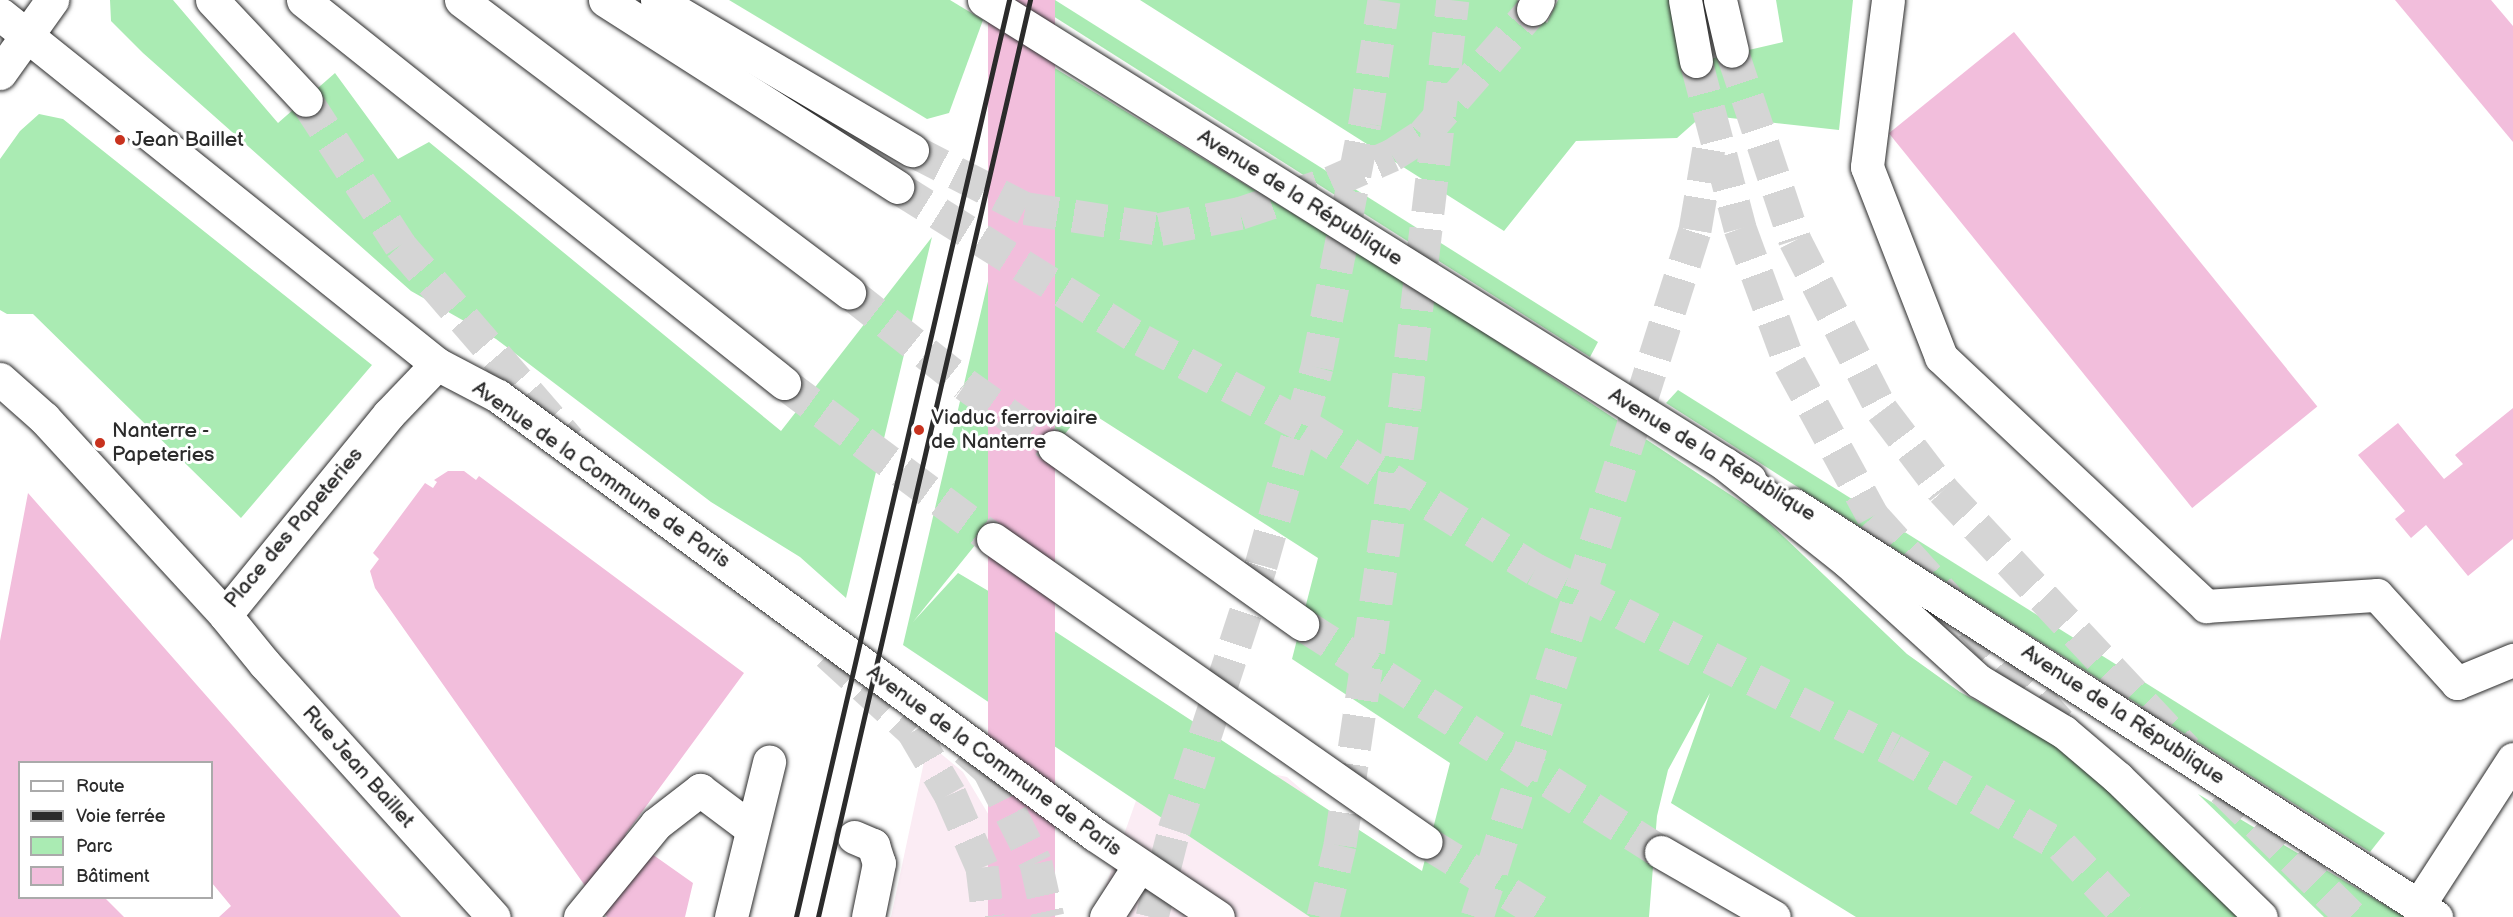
<!DOCTYPE html>
<html>
<head>
<meta charset="utf-8">
<style>
	body { margin:0 }
	#map { position:relative; width:2513px; height:917px; overflow:hidden; background:#fff; font-family:"Balsamiq Sans",sans-serif }
	div>[style] { position:absolute }
	.built>* { inset:0; background:#fbecf4 }
	.green>* { inset:0; background:#aaebb3 }
	.building>* { inset:0; background:#f2bedc; transform-origin:0 0 }
	.highway-tunnel>* { height:33px; margin-top:-16.5px; transform-origin:0; background:repeating-linear-gradient(90deg,#d5d5d5 0 33px,transparent 0 49px) }
	.roads { filter:drop-shadow(0 0 2px #2b2b2b) drop-shadow(0 0 2px #2b2b2b) }
	.minor>* { height:33px; margin:-16.5px; padding:0 16.5px; transform-origin:16.5px; border-radius:16.5px; background:#fff }
	.major>* { height:33px; margin:-16.5px; padding:0 16.5px; transform-origin:16.5px; border-radius:16.5px; background:#fff }
	.highway>* { height:33px; margin:-16.5px; padding:0 16.5px; transform-origin:16.5px; border-radius:16.5px; background:#fff }
	.rail>* { height:4.5px; margin:-2.25px; padding:0 2.25px; transform-origin:2.25px; border-radius:2.25px; background:#2b2b2b }
	.dots>* { width:16px; height:16px; translate:-50% -50%; box-sizing:border-box; border:3px solid #fff; border-radius:50% }
	span { translate:-50% -50%; white-space:nowrap; text-align:center; line-height:1.15; -webkit-text-stroke:6px #fff; paint-order:stroke }
	.poi-label { font-size:21px; color:#2b2b2b }
	.left { translate:0 -50%; text-align:left }
	.street-label { font-size:21px; color:#2b2b2b }
	.legend { position:absolute; left:18px; top:761px; width:195px; height:138px; box-sizing:border-box; background:#fff; border:2px solid #aaa; margin:0; padding:8px 10px; list-style:none; font-size:18px; color:#2b2b2b }
	.legend li { display:flex; align-items:center; gap:12px; height:30px }
	.legend b { width:30px; border:2px solid #aaa }
</style>
</head>
<body>
<div id="map">
	<div class="built">
		<i style="clip-path:polygon(928px 743px,963px 772px,1008px 847px,1031px 897px,1033px 917px,891px 917px)"></i>
		<i style="clip-path:polygon(1154px 750px,1287px 777px,1416px 888px,1423px 917px,1101px 917px,1105px 888px)"></i>
	</div>
	<div class="green">
		<i style="clip-path:polygon(110px 0,173px 0,278px 123px,335px 73px,398px 159px,429px 142px,781px 431px,932px 237px,846px 598px,800px 557px,711px 502px,496px 339px,411px 291px,143px 53px,111px 21px)"></i>
		<i style="clip-path:polygon(729px 0,950px 0,983px 20px,949px 113px,927px 119px)"></i>
		<i style="clip-path:polygon(1055px 0,1598px 342px,1590px 357px,1053px 16px)"></i>
		<i style="clip-path:polygon(1140px 0,1517px 0,1547px 23px,1558px 0,1673px 0,1684px 65px,1783px 42px,1776px 0,1853px 0,1839px 130px,1703px 115px,1677px 138px,1576px 141px,1504px 231px)"></i>
		<i style="clip-path:polygon(evenodd,1040px 59px,1436px 301px,1761px 515px,1907px 654px,1960px 692px,2092px 764px,2244px 917px,1856px 917px,1671px 803px,1710px 693px,1668px 770px,1657px 816px,1649px 917px,1310px 917px,903px 645px,1040px 59px,1085px 409px,1318px 558px,1292px 659px,1450px 763px,1422px 871px,1036px 619px,958px 573px,913px 622px,1085px 409px)"></i>
		<i style="clip-path:polygon(39px 114px,63px 119px,372px 365px,241px 518px,33px 314px,7px 314px,0 310px,0 159px,20px 131px)"></i>
		<i style="clip-path:polygon(1678px 390px,2385px 833px,2370px 852px,1666px 403px)"></i>
		<i style="clip-path:polygon(2198px 794px,2405px 917px,2324px 917px)"></i>
	</div>
	<div class="building">
		<i style="left:988px;top:0;width:67px;height:943px"></i>
		<i style="clip-path:polygon(2395px 0,2491px 0,2513px 26px,2513px 142px)"></i>
		<i style="left:2014px;top:32px;width:482px;height:161px;rotate:51deg"></i>
		<i style="clip-path:polygon(2513px 408px,2513px 539px,2468px 576px,2426px 525px,2411px 538px,2395px 519px,2405px 511px,2358px 455px,2398px 423px,2444px 479px,2463px 464px,2455px 455px)"></i>
		<i style="clip-path:polygon(448px 471px,464px 471px,476px 480px,479px 476px,744px 673px,625px 835px,693px 883px,685px 917px,607px 917px,375px 588px,370px 571px,379px 559px,373px 553px,425px 483px,433px 488px,437px 482px,434px 480px)"></i>
		<i style="clip-path:polygon(28px 493px,401px 917px,219px 917px,231px 906px,212px 883px,212px 762px,20px 762px,20px 898px,105px 898px,124px 917px,0 917px,0 641px)"></i>
	</div>
	<div class="highway-tunnel">
		<i style="left:1732px;top:51px;width:199px;rotate:71.6deg"></i>
		<i style="left:1795px;top:240px;width:191px;rotate:62.9deg"></i>
		<i style="left:1882px;top:410px;width:101px;rotate:52.7deg"></i>
		<i style="left:1943px;top:490px;width:356px;rotate:46.9deg"></i>
		<i style="left:1696px;top:61px;width:173px;rotate:75.2deg"></i>
		<i style="left:1740px;top:228px;width:145px;rotate:69.8deg"></i>
		<i style="left:1790px;top:364px;width:173px;rotate:61.4deg"></i>
		<i style="left:1873px;top:516px;width:279px;rotate:47.9deg"></i>
		<i style="left:306px;top:100px;width:173px;rotate:57deg"></i>
		<i style="left:400px;top:245px;width:258px;rotate:49.1deg"></i>
		<i style="left:912px;top:150px;width:127px;rotate:27.2deg"></i>
		<i style="left:1025px;top:208px;width:137px;rotate:8.8deg"></i>
		<i style="left:1160px;top:229px;width:82px;rotate:-11.3deg"></i>
		<i style="left:1240px;top:213px;width:96px;rotate:-18.8deg"></i>
		<i style="left:1331px;top:182px;width:67px;rotate:-23.9deg"></i>
		<i style="left:1392px;top:155px;width:37px;rotate:-33deg"></i>
		<i style="left:1423px;top:135px;width:167px;rotate:-48.9deg"></i>
		<i style="left:897px;top:187px;width:289px;rotate:32deg"></i>
		<i style="left:1142px;top:340px;width:187px;rotate:27.8deg"></i>
		<i style="left:1307px;top:427px;width:269px;rotate:31.9deg"></i>
		<i style="left:1535px;top:569px;width:401px;rotate:26.8deg"></i>
		<i style="left:1893px;top:750px;width:194px;rotate:29.6deg"></i>
		<i style="left:2062px;top:846px;width:98px;rotate:46.7deg"></i>
		<i style="left:849px;top:292px;width:148px;rotate:38.4deg"></i>
		<i style="left:965px;top:384px;width:109px;rotate:35.3deg"></i>
		<i style="left:784px;top:383px;width:261px;rotate:36.7deg"></i>
		<i style="left:1302px;top:624px;width:425px;rotate:32.4deg"></i>
		<i style="left:828px;top:653px;width:115px;rotate:42.5deg"></i>
		<i style="left:913px;top:731px;width:73px;rotate:59.6deg"></i>
		<i style="left:950px;top:794px;width:80px;rotate:66.3deg"></i>
		<i style="left:982px;top:867px;width:50px;rotate:83.2deg"></i>
		<i style="left:966px;top:749px;width:31px;rotate:42deg"></i>
		<i style="left:989px;top:770px;width:104px;rotate:63.2deg"></i>
		<i style="left:1036px;top:863px;width:55px;rotate:77.5deg"></i>
		<i style="left:2223px;top:789px;width:182px;rotate:44.8deg"></i>
		<i style="left:1426px;top:842px;width:143px;rotate:31.6deg"></i>
		<i style="left:1152px;top:917px;width:90px;rotate:-75.8deg"></i>
		<i style="left:1174px;top:830px;width:279px;rotate:-71.8deg"></i>
		<i style="left:1261px;top:565px;width:206px;rotate:-74.2deg"></i>
		<i style="left:1317px;top:367px;width:249px;rotate:-78.9deg"></i>
		<i style="left:1365px;top:123px;width:124px;rotate:-81.2deg"></i>
		<i style="left:1323px;top:917px;width:74px;rotate:-76.7deg"></i>
		<i style="left:1340px;top:845px;width:443px;rotate:-81.6deg"></i>
		<i style="left:1405px;top:407px;width:410px;rotate:-83.3deg"></i>
		<i style="left:1477px;top:917px;width:721px;rotate:-72.39deg"></i>
		<i style="left:1695px;top:230px;width:96px;rotate:-80.4deg"></i>
	</div>
	<div class="roads">
		<div class="minor">
			<i style="left:1888px;top:0;width:168px;rotate:97.2deg"></i>
			<i style="left:1867px;top:167px;width:204px;rotate:68.7deg"></i>
			<i style="left:1941px;top:357px;width:364px;rotate:43.2deg"></i>
			<i style="left:2206px;top:606px;width:171px;rotate:-3.7deg"></i>
			<i style="left:2377px;top:595px;width:119px;rotate:47.7deg"></i>
			<i style="left:2457px;top:683px;width:61px;rotate:-22.3deg"></i>
			<i style="left:0;top:73px;width:90px;rotate:-54.5deg"></i>
			<i style="left:0;top:379px;width:59px;rotate:41.6deg"></i>
			<i style="left:44px;top:418px;width:268px;rotate:47.4deg"></i>
			<i style="left:225px;top:615px;width:63px;rotate:50.8deg"></i>
			<i style="left:265px;top:664px;width:341px;rotate:47.9deg"></i>
			<i style="left:225px;top:615px;width:259px;rotate:-50.8deg"></i>
			<i style="left:389px;top:414px;width:69px;rotate:-46.2deg"></i>
			<i style="left:854px;top:837px;width:21px;rotate:23deg"></i>
			<i style="left:873px;top:845px;width:19px;rotate:72deg"></i>
			<i style="left:879px;top:863px;width:55px;rotate:101.5deg"></i>
			<i style="left:2418px;top:906px;width:175px;rotate:-57.1deg"></i>
			<i style="left:580px;top:917px;width:120px;rotate:-50.7deg"></i>
			<i style="left:656px;top:824px;width:56px;rotate:-37.7deg"></i>
			<i style="left:700px;top:790px;width:65px;rotate:36.9deg"></i>
			<i style="left:731px;top:917px;width:160px;rotate:-76.2deg"></i>
		</div>
		<div class="major">
			<i style="left:984px;top:0;width:903px;rotate:32.05deg"></i>
			<i style="left:0;top:14px;width:560px;rotate:38.69deg"></i>
			<i style="left:437px;top:364px;width:69px;rotate:27.7deg"></i>
			<i style="left:498px;top:396px;width:740px;rotate:36.31deg"></i>
			<i style="left:1094px;top:834px;width:149px;rotate:33.8deg"></i>
			<i style="left:1794px;top:505px;width:763px;rotate:32.69deg"></i>
			<i style="left:1106px;top:917px;width:61px;rotate:-57.1deg"></i>
		</div>
		<div class="highway">
			<i style="left:212px;top:0;width:137px;rotate:46.8deg"></i>
			<i style="left:303px;top:0;width:615px;rotate:38.53deg"></i>
			<i style="left:461px;top:0;width:486px;rotate:37deg"></i>
			<i style="left:605px;top:0;width:347px;rotate:32.6deg"></i>
			<i style="left:657px;top:0;width:296px;rotate:30.5deg"></i>
			<i style="left:1685px;top:0;width:62px;rotate:79.8deg"></i>
			<i style="left:1720px;top:0;width:52px;rotate:76.8deg"></i>
			<i style="left:1533px;top:9px;width:10px;rotate:-61deg"></i>
			<i style="left:1054px;top:447px;width:305px;rotate:35.5deg"></i>
			<i style="left:1725px;top:464px;width:156px;rotate:38.5deg"></i>
			<i style="left:1847px;top:561px;width:178px;rotate:42.3deg"></i>
			<i style="left:1979px;top:681px;width:99px;rotate:31deg"></i>
			<i style="left:2064px;top:732px;width:71px;rotate:40.4deg"></i>
			<i style="left:2118px;top:778px;width:199px;rotate:44.2deg"></i>
			<i style="left:993px;top:539px;width:528px;rotate:34.98deg"></i>
			<i style="left:1661px;top:852px;width:130px;rotate:29.9deg"></i>
		</div>
	</div>
	<div class="rail">
		<i style="left:796px;top:917px;width:941px;rotate:-76.92deg"></i>
		<i style="left:818px;top:917px;width:941px;rotate:-76.98deg"></i>
	</div>
	<div class="dots">
		<i style="left:120px;top:140px;background:#c8321e"></i>
		<i style="left:919px;top:430px;background:#c8321e"></i>
		<i style="left:100px;top:443px;background:#c8321e"></i>
	</div>
	<div class="poi-label">
		<span class="left" style="left:132px;top:140px">Jean Baillet</span>
		<span class="left" style="left:931px;top:430px">Viaduc ferroviaire<br>de Nanterre</span>
		<span class="left" style="left:112px;top:443px">Nanterre -<br>Papeteries</span>
	</div>
	<div class="street-label">
		<span style="left:1300px;top:198px;rotate:32deg">Avenue de la République</span>
		<span style="left:1712px;top:455px;rotate:31deg">Avenue de la République</span>
		<span style="left:601px;top:475px;rotate:35deg">Avenue de la Commune de Paris</span>
		<span style="left:294px;top:528px;rotate:-50deg">Place des Papeteries</span>
		<span style="left:2123px;top:715px;rotate:33deg">Avenue de la République</span>
		<span style="left:994px;top:761px;rotate:36deg">Avenue de la Commune de Paris</span>
		<span style="left:358px;top:767px;rotate:48deg">Rue Jean Baillet</span>
	</div>
	<ul class="legend">
	<li><b style="height:8px;background:#fff"></b>Route</li>
	<li><b style="height:8px;background:#2b2b2b"></b>Voie ferrée</li>
	<li><b style="height:16px;background:#aaebb3"></b>Parc</li>
	<li><b style="height:16px;background:#f2bedc"></b>Bâtiment</li>
	</ul>
</div>
</body>
</html>
